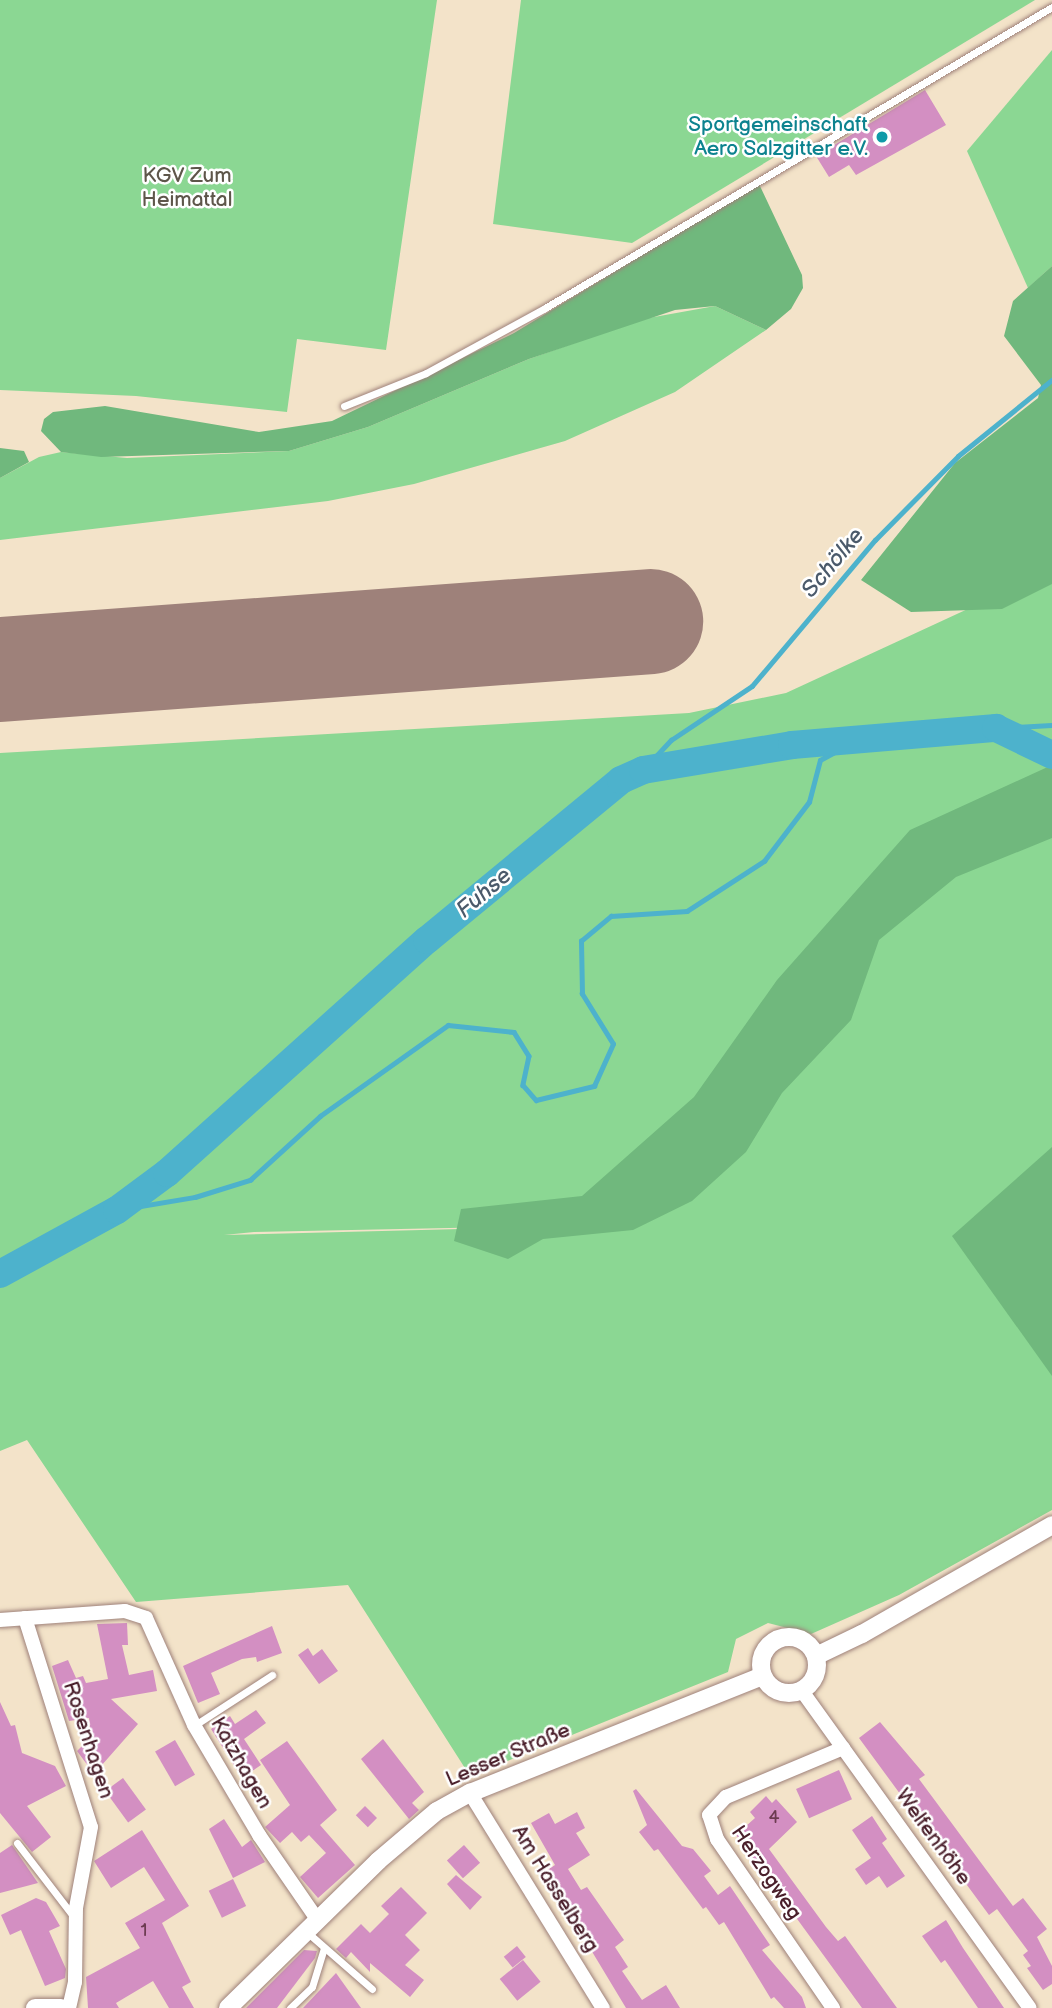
<!DOCTYPE html>
<html>
<head>
<meta charset="utf-8">
<style>
	body { margin:0 }
	#map { position:relative; width:1052px; height:2008px; overflow:hidden; background:#f3e3c9; font-family:"Balsamiq Sans",sans-serif }
	div>[style] { position:absolute }
	.green>* { inset:0; background:#8bd793 }
	.forest>* { inset:0; background:#70b87d }
	.stream>* { height:4.5px; margin:-2.25px; padding:0 2.25px; transform-origin:2.25px; border-radius:2.25px; background:#4db2cc }
	.river>* { height:28px; margin:-14px; padding:0 14px; transform-origin:14px; border-radius:14px; background:#4db2cc }
	.runway>* { height:105px; margin:-52.5px; padding:0 52.5px; transform-origin:52.5px; border-radius:52.5px; background:#9e817a }
	.building>* { inset:0; background:#d38fc2; transform-origin:0 0 }
	.roads { filter:drop-shadow(0 0 2px #9e817a) drop-shadow(0 0 2px #9e817a) }
	.service>* { height:7px; margin:-3.5px; padding:0 3.5px; transform-origin:3.5px; border-radius:3.5px; background:#fff }
	.minor>* { height:14px; margin:-7px; padding:0 7px; transform-origin:7px; border-radius:7px; background:#fff }
	.tertiary>* { height:18px; margin:-9px; padding:0 9px; transform-origin:9px; border-radius:9px; background:#fff }
	.tertiary>.ring { margin:-9px; padding:0; box-sizing:content-box; background:none; border:18px solid #fff; border-radius:50% }
	.dots>* { width:19px; height:19px; translate:-50% -50%; box-sizing:border-box; border:4px solid #fff; border-radius:50% }
	span { translate:-50% -50%; white-space:nowrap; text-align:center; line-height:1.15; -webkit-text-stroke:5px #fff; paint-order:stroke }
	.number-label { font-size:18px; color:#6c3b51 }
	.number-label span { -webkit-text-stroke-width:0 }
	.culture-label { font-size:21px; color:#0d838f }
	.right { translate:-100% -50%; text-align:right }
	.park-label { font-size:21px; color:#5e564a }
	.street-label { font-size:21px; color:#4a1f2b }
	.water-label { font-size:23px; color:#4b5a6b; font-style:italic }
</style>
</head>
<body>
<div id="map">
	<div class="green">
		<i style="clip-path:polygon(0 0,437px 0,386px 350px,297px 339px,287px 412px,136px 396px,0 390px)"></i>
		<i style="clip-path:polygon(521px 0,1035px 0,632px 243px,493px 224px)"></i>
		<i style="clip-path:polygon(1052px 50px,1052px 266px,1028px 288px,967px 151px)"></i>
		<i style="clip-path:polygon(715px 306px,766px 330px,675px 392px,565px 441px,414px 484px,328px 501px,0 540px,0 478px,39px 457px,61px 452px,127px 458px,289px 451px,368px 427px,529px 359px,643px 319px)"></i>
		<i style="clip-path:polygon(evenodd,1052px 570px,1052px 1510px,899px 1595px,811px 1634px,768px 1623px,736px 1639px,728px 1672px,470px 1776px,348px 1585px,136px 1602px,27px 1440px,0 1451px,0 753px,689px 713px,786px 693px,1052px 570px,542px 1226px,542px 1227px,224px 1235px,254px 1232px,542px 1226px)"></i>
	</div>
	<div class="forest">
		<i style="clip-path:polygon(759px 184px,802px 275px,803px 288px,791px 309px,766px 330px,715px 306px,675px 310px,529px 359px,368px 427px,289px 451px,101px 457px,61px 452px,41px 431px,44px 419px,53px 412px,105px 406px,259px 432px,332px 421px,514px 333px)"></i>
		<i style="clip-path:polygon(1052px 266px,1052px 584px,1002px 609px,911px 612px,861px 580px,955px 463px,1038px 398px,1041px 385px,1004px 336px,1013px 301px)"></i>
		<i style="clip-path:polygon(0 448px,24px 451px,29px 462px,0 478px)"></i>
		<i style="clip-path:polygon(1052px 765px,1052px 838px,956px 877px,879px 940px,851px 1020px,782px 1093px,746px 1152px,692px 1201px,633px 1230px,543px 1239px,508px 1259px,454px 1241px,461px 1209px,582px 1196px,694px 1097px,777px 980px,910px 830px)"></i>
		<i style="clip-path:polygon(1052px 1147px,1052px 1376px,952px 1236px)"></i>
	</div>
	<div class="stream">
		<i style="left:996px;top:728px;width:56px;rotate:-3.1deg"></i>
		<i style="left:643px;top:770px;width:41px;rotate:-47deg"></i>
		<i style="left:671px;top:740px;width:97px;rotate:-33.7deg"></i>
		<i style="left:752px;top:686px;width:191px;rotate:-49.9deg"></i>
		<i style="left:875px;top:540px;width:118px;rotate:-45.3deg"></i>
		<i style="left:958px;top:456px;width:121px;rotate:-39deg"></i>
		<i style="left:117px;top:1210px;width:79px;rotate:-9.5deg"></i>
		<i style="left:195px;top:1197px;width:58px;rotate:-17.2deg"></i>
		<i style="left:250px;top:1180px;width:95px;rotate:-42.4deg"></i>
		<i style="left:320px;top:1116px;width:157px;rotate:-35.4deg"></i>
		<i style="left:448px;top:1025px;width:66px;rotate:6.1deg"></i>
		<i style="left:514px;top:1032px;width:28px;rotate:58deg"></i>
		<i style="left:529px;top:1056px;width:30px;rotate:102deg"></i>
		<i style="left:523px;top:1085px;width:20px;rotate:49deg"></i>
		<i style="left:536px;top:1100px;width:60px;rotate:-13.6deg"></i>
		<i style="left:594px;top:1086px;width:46px;rotate:-65.7deg"></i>
		<i style="left:613px;top:1044px;width:59px;rotate:-121.8deg"></i>
		<i style="left:582px;top:994px;width:53px;rotate:-91.1deg"></i>
		<i style="left:581px;top:941px;width:39px;rotate:-40deg"></i>
		<i style="left:611px;top:916px;width:76px;rotate:-3.8deg"></i>
		<i style="left:687px;top:911px;width:92px;rotate:-33deg"></i>
		<i style="left:764px;top:861px;width:74px;rotate:-52.7deg"></i>
		<i style="left:809px;top:802px;width:43px;rotate:-75.3deg"></i>
		<i style="left:820px;top:760px;width:44px;rotate:-28.3deg"></i>
	</div>
	<div class="river">
		<i style="left:0;top:1274px;width:133px;rotate:-28.7deg"></i>
		<i style="left:117px;top:1210px;width:62px;rotate:-36.5deg"></i>
		<i style="left:167px;top:1173px;width:349px;rotate:-41.9deg"></i>
		<i style="left:427px;top:940px;width:251px;rotate:-39.5deg"></i>
		<i style="left:621px;top:780px;width:24px;rotate:-24deg"></i>
		<i style="left:643px;top:770px;width:151px;rotate:-9.5deg"></i>
		<i style="left:792px;top:745px;width:205px;rotate:-4.8deg"></i>
		<i style="left:996px;top:728px;width:62px;rotate:25.7deg"></i>
	</div>
	<div class="runway">
		<i style="left:0;top:669px;width:652px;rotate:-4.22deg"></i>
	</div>
	<div class="building">
		<i style="clip-path:polygon(925px 90px,946px 125px,856px 175px,849px 165px,829px 177px,816px 156px)"></i>
		<i style="clip-path:polygon(127px 1623px,128px 1645px,122px 1645px,129px 1675px,153px 1670px,157px 1691px,111px 1699px,138px 1724px,94px 1774px,77px 1751px,91px 1737px,89px 1718px,69px 1721px,52px 1666px,68px 1660px,76px 1678px,83px 1676px,86px 1683px,108px 1679px,97px 1624px)"></i>
		<i style="clip-path:polygon(272px 1626px,282px 1653px,257px 1662px,256px 1657px,242px 1659px,211px 1673px,220px 1694px,198px 1703px,183px 1666px)"></i>
		<i style="clip-path:polygon(308px 1648px,313px 1656px,322px 1649px,338px 1671px,319px 1684px,298px 1655px)"></i>
		<i style="clip-path:polygon(0 1702px,11px 1726px,15px 1725px,22px 1753px,55px 1766px,66px 1786px,27px 1806px,51px 1837px,32px 1852px,0 1813px)"></i>
		<i style="clip-path:polygon(256px 1710px,266px 1723px,244px 1739px,261px 1765px,242px 1778px,211px 1729px,230px 1716px,235px 1724px)"></i>
		<i style="clip-path:polygon(880px 1722px,925px 1775px,919px 1779px,1013px 1906px,1023px 1898px,1047px 1929px,1037px 1937px,1052px 1966px,1052px 1984px,1043px 1990px,1027px 1968px,1031px 1966px,1023px 1955px,1028px 1951px,997px 1909px,989px 1915px,859px 1738px)"></i>
		<i style="clip-path:polygon(383px 1739px,424px 1792px,412px 1803px,419px 1810px,409px 1819px,361px 1759px)"></i>
		<i style="left:175px;top:1740px;width:40px;height:23px;rotate:60deg"></i>
		<i style="clip-path:polygon(287px 1741px,337px 1810px,320px 1825px,355px 1865px,318px 1898px,300px 1877px,326px 1853px,309px 1835px,301px 1842px,292px 1832px,280px 1843px,265px 1827px,290px 1805px,260px 1760px)"></i>
		<i style="left:839px;top:1770px;width:32px;height:47px;rotate:66deg"></i>
		<i style="left:123px;top:1778px;width:39px;height:22px;rotate:54deg"></i>
		<i style="clip-path:polygon(636px 1789px,682px 1846px,693px 1849px,711px 1871px,704px 1876px,718px 1895px,730px 1886px,770px 1945px,762px 1950px,802px 1997px,806px 2008px,784px 2008px,774px 1997px,771px 1999px,724px 1922px,719px 1925px,706px 1907px,703px 1909px,658px 1849px,654px 1851px,639px 1832px,647px 1825px,633px 1791px)"></i>
		<i style="clip-path:polygon(766px 1796px,772px 1803px,776px 1799px,797px 1822px,769px 1849px,826px 1927px,838px 1941px,845px 1936px,897px 2008px,862px 2008px,736px 1835px,755px 1818px,750px 1812px)"></i>
		<i style="left:365px;top:1806px;width:17px;height:13px;rotate:45deg"></i>
		<i style="clip-path:polygon(577px 1812px,585px 1828px,576px 1833px,590px 1855px,568px 1869px,581px 1890px,587px 1887px,624px 1940px,615px 1947px,628px 1967px,622px 1971px,642px 2000px,666px 1985px,680px 2008px,626px 2008px,544px 1872px,555px 1865px,531px 1823px,549px 1813px,555px 1824px)"></i>
		<i style="clip-path:polygon(872px 1816px,887px 1839px,882px 1843px,905px 1876px,887px 1888px,879px 1876px,866px 1885px,855px 1869px,871px 1858px,852px 1830px)"></i>
		<i style="clip-path:polygon(224px 1819px,242px 1847px,251px 1840px,265px 1862px,233px 1878px,209px 1829px)"></i>
		<i style="clip-path:polygon(142px 1830px,189px 1906px,162px 1923px,191px 1982px,182px 1987px,194px 2008px,169px 2008px,153px 1981px,116px 2003px,119px 2008px,88px 2008px,86px 1977px,140px 1948px,125px 1923px,165px 1900px,144px 1867px,111px 1888px,94px 1861px)"></i>
		<i style="clip-path:polygon(12px 1845px,38px 1883px,0 1893px,0 1853px)"></i>
		<i style="left:464px;top:1845px;width:24px;height:23px;rotate:48deg"></i>
		<i style="clip-path:polygon(456px 1875px,482px 1897px,470px 1910px,447px 1884px)"></i>
		<i style="left:233px;top:1879px;width:30px;height:27px;rotate:64deg"></i>
		<i style="clip-path:polygon(401px 1887px,427px 1913px,405px 1935px,420px 1950px,405px 1965px,424px 1980px,410px 1997px,370px 1963px,370px 1972px,351px 1952px,346px 1958px,336px 1949px,361px 1924px,370px 1933px,389px 1914px,381px 1906px)"></i>
		<i style="clip-path:polygon(36px 1898px,46px 1902px,60px 1926px,49px 1931px,66px 1969px,65px 1978px,45px 1986px,21px 1930px,10px 1935px,1px 1915px)"></i>
		<i style="clip-path:polygon(946px 1920px,963px 1948px,1004px 2008px,978px 2008px,945px 1960px,941px 1963px,922px 1936px)"></i>
		<i style="left:517px;top:1946px;width:14px;height:17px;rotate:51deg"></i>
		<i style="clip-path:polygon(304px 1950px,317px 1951px,315px 1958px,277px 2008px,246px 2008px)"></i>
		<i style="left:523px;top:1960px;width:28px;height:30px;rotate:51deg"></i>
		<i style="clip-path:polygon(336px 1973px,361px 2008px,303px 2008px)"></i>
	</div>
	<div class="roads">
		<div class="service">
			<i style="left:344px;top:406px;width:88px;rotate:-21.9deg"></i>
			<i style="left:426px;top:373px;width:136px;rotate:-28.6deg"></i>
			<i style="left:545px;top:308px;width:590px;rotate:-30.7deg"></i>
			<i style="left:195px;top:1725px;width:92px;rotate:-33deg"></i>
			<i style="left:17px;top:1843px;width:92px;rotate:52.5deg"></i>
			<i style="left:308px;top:1933px;width:85px;rotate:41.2deg"></i>
			<i style="left:290px;top:2008px;width:30px;rotate:-44deg"></i>
			<i style="left:312px;top:1987px;width:41px;rotate:-72.9deg"></i>
		</div>
		<div class="minor">
			<i style="left:25px;top:1618px;width:219px;rotate:72.5deg"></i>
			<i style="left:91px;top:1827px;width:82px;rotate:100.5deg"></i>
			<i style="left:76px;top:1908px;width:74px;rotate:90.8deg"></i>
			<i style="left:75px;top:1982px;width:27px;rotate:103deg"></i>
			<i style="left:0;top:1620px;width:125px;rotate:-4.1deg"></i>
			<i style="left:125px;top:1611px;width:22px;rotate:18deg"></i>
			<i style="left:146px;top:1618px;width:117px;rotate:65.8deg"></i>
			<i style="left:194px;top:1725px;width:128px;rotate:59.4deg"></i>
			<i style="left:259px;top:1835px;width:102px;rotate:55.4deg"></i>
			<i style="left:802px;top:1691px;width:390px;rotate:54.3deg"></i>
			<i style="left:470px;top:1793px;width:253px;rotate:58.3deg"></i>
			<i style="left:833px;top:2008px;width:205px;rotate:-124.5deg"></i>
			<i style="left:717px;top:1839px;width:25px;rotate:-108deg"></i>
			<i style="left:709px;top:1815px;width:25px;rotate:-47deg"></i>
			<i style="left:726px;top:1797px;width:127px;rotate:-22.7deg"></i>
		</div>
		<div class="tertiary">
			<i class="ring" style="left:761px;top:1637px;width:38px;height:38px"></i>
			<i style="left:816px;top:1656px;width:51px;rotate:-25.6deg"></i>
			<i style="left:862px;top:1634px;width:219px;rotate:-29.8deg"></i>
			<i style="left:35px;top:2008px;width:26px"></i>
			<i style="left:228px;top:2008px;width:210px;rotate:-44.4deg"></i>
			<i style="left:378px;top:1861px;width:77px;rotate:-40.3deg"></i>
			<i style="left:437px;top:1811px;width:38px;rotate:-29deg"></i>
			<i style="left:470px;top:1793px;width:315px;rotate:-21.8deg"></i>
		</div>
	</div>
	<div class="dots">
		<i style="left:882px;top:137px;background:#0f9aa8"></i>
	</div>
	<div class="number-label">
		<span style="left:774px;top:1818px">4</span>
		<span style="left:144px;top:1931px">1</span>
	</div>
	<div class="culture-label">
		<span class="right" style="left:868px;top:137px">Sportgemeinschaft<br>Aero Salzgitter e.V.</span>
	</div>
	<div class="park-label">
		<span style="left:187px;top:188px">KGV Zum<br>Heimattal</span>
	</div>
	<div class="street-label">
		<span style="left:88px;top:1740px;rotate:72deg">Rosenhagen</span>
		<span style="left:508px;top:1755px;rotate:-23deg">Lesser Straße</span>
		<span style="left:241px;top:1763px;rotate:60deg">Katzhagen</span>
		<span style="left:933px;top:1837px;rotate:54deg">Welfenhöhe</span>
		<span style="left:766px;top:1873px;rotate:56deg">Herzogweg</span>
		<span style="left:555px;top:1889px;rotate:58deg">Am Hasselberg</span>
	</div>
	<div class="water-label">
		<span style="left:833px;top:563px;rotate:-50deg">Schölke</span>
		<span style="left:484px;top:893px;rotate:-40deg">Fuhse</span>
	</div>
</div>
</body>
</html>
